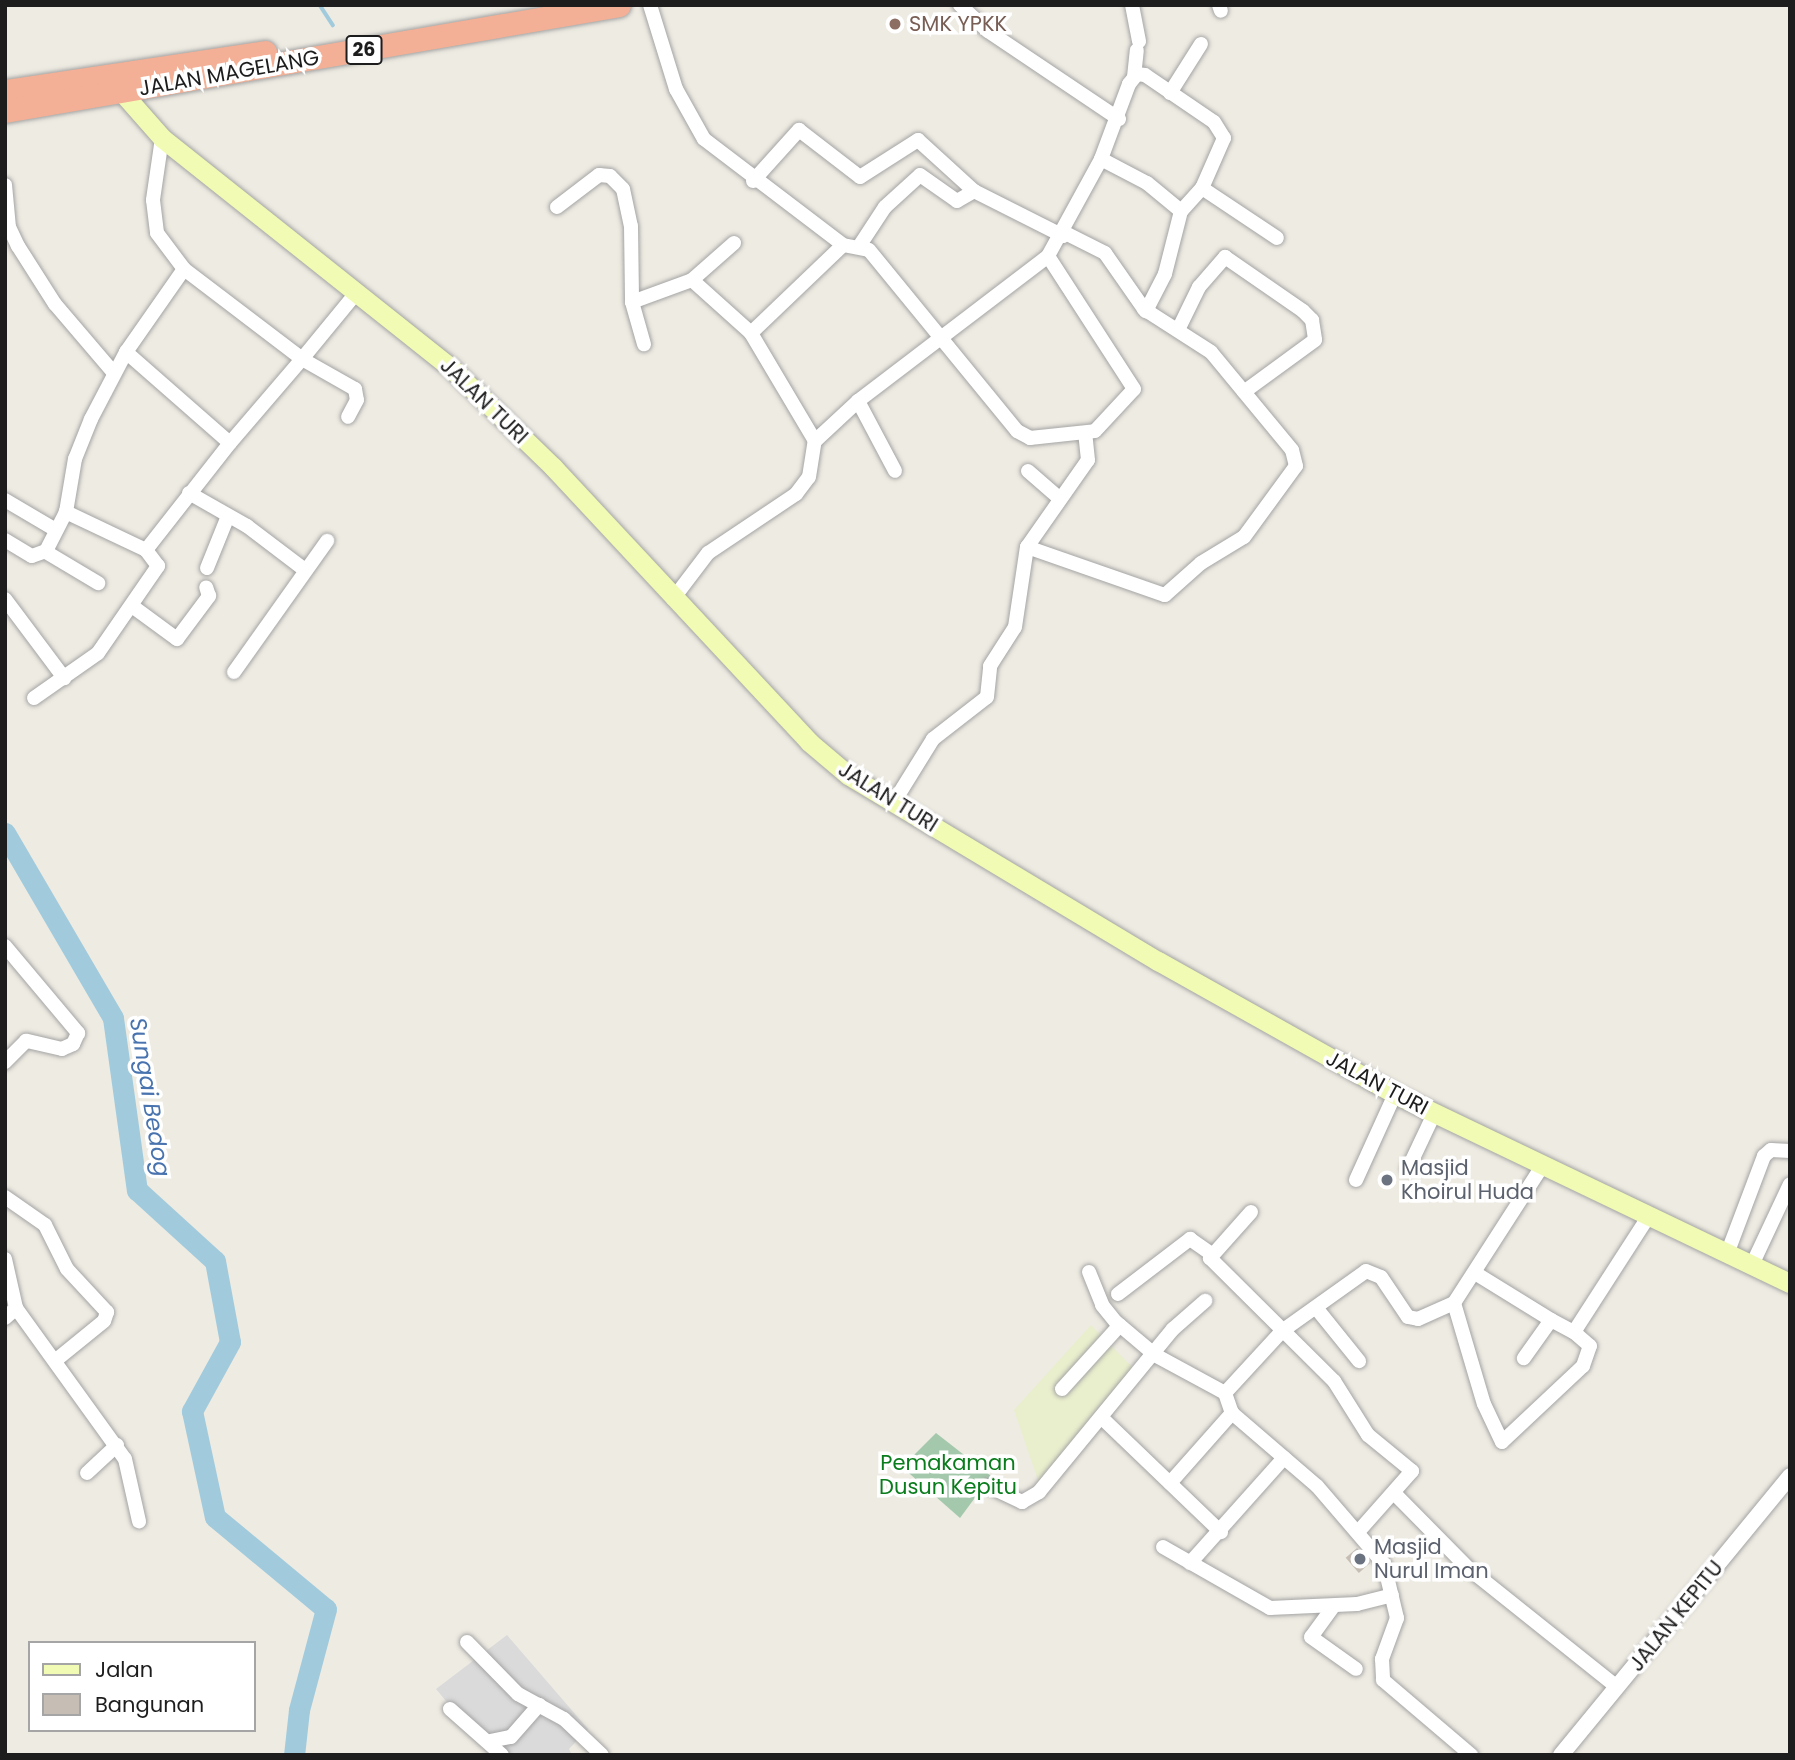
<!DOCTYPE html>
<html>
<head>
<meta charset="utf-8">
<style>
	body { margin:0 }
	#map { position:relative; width:1795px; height:1760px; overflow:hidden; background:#eeebe2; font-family:Poppins,sans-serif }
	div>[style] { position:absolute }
	.residential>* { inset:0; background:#dbdada }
	.farmland>* { inset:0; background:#e9eecd }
	.cemetery>* { inset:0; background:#a3c8ab }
	.stream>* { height:3.5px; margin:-1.75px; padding:0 1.75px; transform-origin:1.75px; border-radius:1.75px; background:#a1cbdd }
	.river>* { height:21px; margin:-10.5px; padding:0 10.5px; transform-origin:10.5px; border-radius:10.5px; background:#a1cbdd }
	.building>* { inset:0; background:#c6beb5; transform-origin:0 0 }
	.roads { filter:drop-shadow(0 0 2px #a4a4a4) drop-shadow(0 0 2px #a4a4a4) }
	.minor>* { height:14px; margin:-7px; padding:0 7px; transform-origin:7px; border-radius:7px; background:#fff }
	.tertiary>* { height:16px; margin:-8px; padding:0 8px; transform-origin:8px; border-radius:8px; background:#fff }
	.secondary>* { height:19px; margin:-9.5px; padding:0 9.5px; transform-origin:9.5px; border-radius:9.5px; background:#f2fbb4 }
	.trunk>* { height:23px; margin:-11.5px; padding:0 11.5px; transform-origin:11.5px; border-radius:11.5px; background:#f3b096 }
	.dots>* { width:19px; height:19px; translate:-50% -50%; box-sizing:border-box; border:4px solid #fff; border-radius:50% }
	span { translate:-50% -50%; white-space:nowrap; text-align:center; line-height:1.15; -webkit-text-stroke:7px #fff; paint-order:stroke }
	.shield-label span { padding:2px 5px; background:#fff; border:2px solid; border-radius:5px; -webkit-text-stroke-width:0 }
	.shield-label { font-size:19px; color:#1d1d1d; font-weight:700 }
	.education-label { font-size:21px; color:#785e54 }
	.left { translate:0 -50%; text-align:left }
	.street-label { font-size:21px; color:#1d1d1d }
	.worship-label { font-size:21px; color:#5b616d }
	.park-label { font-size:21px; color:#097c1b }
	.water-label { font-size:23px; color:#4873ae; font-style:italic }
	.frame { position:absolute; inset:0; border:7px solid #1d1d1d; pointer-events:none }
	.legend { position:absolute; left:28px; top:1641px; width:228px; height:91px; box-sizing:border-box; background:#fff; border:2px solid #a5a5a5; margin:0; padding:9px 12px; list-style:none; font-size:21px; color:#1d1d1d }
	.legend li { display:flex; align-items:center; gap:14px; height:35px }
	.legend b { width:35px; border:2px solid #a5a5a5 }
</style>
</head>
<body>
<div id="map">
	<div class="residential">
		<i style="clip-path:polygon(507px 1635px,588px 1729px,569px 1749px,572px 1755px,491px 1755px,436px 1689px)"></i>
	</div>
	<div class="farmland">
		<i style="clip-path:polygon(1091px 1325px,1136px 1371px,1039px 1483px,1014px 1410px)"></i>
	</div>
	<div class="cemetery">
		<i style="clip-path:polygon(936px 1433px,991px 1476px,960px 1518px,902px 1467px)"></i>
	</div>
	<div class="stream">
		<i style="left:320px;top:5px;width:24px;rotate:57deg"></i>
	</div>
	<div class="river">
		<i style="left:5px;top:833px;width:214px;rotate:59.7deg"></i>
		<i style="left:113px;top:1018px;width:174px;rotate:82.1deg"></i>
		<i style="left:137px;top:1190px;width:105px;rotate:42.3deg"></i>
		<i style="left:215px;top:1261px;width:82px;rotate:79.5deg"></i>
		<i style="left:230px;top:1342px;width:79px;rotate:118.8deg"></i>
		<i style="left:192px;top:1411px;width:108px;rotate:77.8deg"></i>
		<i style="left:215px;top:1517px;width:144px;rotate:39.7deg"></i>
		<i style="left:326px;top:1609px;width:105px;rotate:105deg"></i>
		<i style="left:299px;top:1710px;width:45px;rotate:96.3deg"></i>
	</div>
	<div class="building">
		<i style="left:1357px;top:1548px;width:20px;height:15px;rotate:49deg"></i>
	</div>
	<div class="roads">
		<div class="minor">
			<i style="left:650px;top:5px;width:88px;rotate:72.8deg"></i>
			<i style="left:676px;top:89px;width:57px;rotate:60.8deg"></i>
			<i style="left:704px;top:139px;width:175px;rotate:37.3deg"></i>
			<i style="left:843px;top:245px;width:26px;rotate:11deg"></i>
			<i style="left:869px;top:250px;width:234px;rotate:50.7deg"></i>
			<i style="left:1017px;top:431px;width:15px;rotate:28deg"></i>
			<i style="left:1030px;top:438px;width:65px;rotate:-6.1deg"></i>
			<i style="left:1095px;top:431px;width:57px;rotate:-47.1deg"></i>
			<i style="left:1134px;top:389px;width:158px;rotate:-122.9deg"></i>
			<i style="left:1048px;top:256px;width:111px;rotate:-61.3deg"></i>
			<i style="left:1101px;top:159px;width:80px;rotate:-69.5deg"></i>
			<i style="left:1129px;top:84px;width:13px;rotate:-51deg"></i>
			<i style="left:1137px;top:74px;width:8px;rotate:7deg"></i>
			<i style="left:1145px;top:75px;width:83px;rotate:34.3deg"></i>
			<i style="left:1214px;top:122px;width:19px;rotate:58deg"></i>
			<i style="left:1224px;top:138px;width:55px;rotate:113.7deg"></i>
			<i style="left:1202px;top:188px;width:31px;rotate:132deg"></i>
			<i style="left:1181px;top:211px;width:65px;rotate:104.3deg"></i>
			<i style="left:1165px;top:274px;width:42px;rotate:117.2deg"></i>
			<i style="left:960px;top:5px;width:38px;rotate:43deg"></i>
			<i style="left:988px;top:31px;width:158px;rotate:33.9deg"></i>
			<i style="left:1132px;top:5px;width:37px;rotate:79deg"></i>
			<i style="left:1219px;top:5px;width:6px;rotate:72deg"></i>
			<i style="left:1134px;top:77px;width:27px;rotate:-84deg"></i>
			<i style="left:1170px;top:93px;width:58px;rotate:-57.7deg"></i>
			<i style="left:162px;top:138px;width:63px;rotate:98.3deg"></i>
			<i style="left:153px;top:200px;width:33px;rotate:83deg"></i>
			<i style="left:157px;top:233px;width:45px;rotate:53.1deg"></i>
			<i style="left:184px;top:269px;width:148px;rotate:37.3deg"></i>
			<i style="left:302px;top:359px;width:87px;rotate:-50.6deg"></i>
			<i style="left:1101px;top:159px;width:52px;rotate:27.6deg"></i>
			<i style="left:1147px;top:183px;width:44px;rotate:39.5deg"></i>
			<i style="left:753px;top:181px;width:69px;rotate:-48deg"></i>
			<i style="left:799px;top:130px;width:77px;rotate:37.6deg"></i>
			<i style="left:860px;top:177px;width:69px;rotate:-32.5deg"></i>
			<i style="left:918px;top:140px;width:76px;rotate:42.3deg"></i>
			<i style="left:5px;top:185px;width:42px;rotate:84.6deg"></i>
			<i style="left:9px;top:227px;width:21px;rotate:65deg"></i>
			<i style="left:18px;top:246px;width:69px;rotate:57.5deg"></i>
			<i style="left:55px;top:304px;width:89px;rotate:49.5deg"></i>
			<i style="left:1202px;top:188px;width:90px;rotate:33.7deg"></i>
			<i style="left:557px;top:207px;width:53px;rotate:-37.3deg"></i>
			<i style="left:599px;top:175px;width:11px;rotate:5deg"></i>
			<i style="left:610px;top:176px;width:18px;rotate:45deg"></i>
			<i style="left:623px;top:189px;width:38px;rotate:78deg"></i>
			<i style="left:631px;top:226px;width:76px;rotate:89.2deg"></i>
			<i style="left:632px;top:302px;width:44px;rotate:74.1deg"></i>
			<i style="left:860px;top:245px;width:45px;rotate:-56.7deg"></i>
			<i style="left:885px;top:207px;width:47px;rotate:-42.4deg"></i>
			<i style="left:920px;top:175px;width:45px;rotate:35.1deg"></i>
			<i style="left:957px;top:201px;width:20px;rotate:-30deg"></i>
			<i style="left:974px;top:191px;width:100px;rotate:26.8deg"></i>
			<i style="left:184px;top:269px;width:101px;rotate:124.9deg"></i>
			<i style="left:126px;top:352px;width:138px;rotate:41.2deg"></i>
			<i style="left:230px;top:443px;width:111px;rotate:-49.4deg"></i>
			<i style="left:302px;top:359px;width:61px;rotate:29.5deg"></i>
			<i style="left:355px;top:389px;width:11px;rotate:80deg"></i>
			<i style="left:357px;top:400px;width:19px;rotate:118deg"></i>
			<i style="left:692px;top:280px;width:79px;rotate:41.9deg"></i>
			<i style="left:632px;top:302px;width:64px;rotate:-20.1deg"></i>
			<i style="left:692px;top:280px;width:56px;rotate:-41.4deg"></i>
			<i style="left:1178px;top:330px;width:48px;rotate:-64deg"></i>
			<i style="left:1199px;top:287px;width:40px;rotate:-49deg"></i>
			<i style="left:1225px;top:257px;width:95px;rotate:34.7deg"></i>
			<i style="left:1303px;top:311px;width:13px;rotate:45deg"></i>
			<i style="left:1312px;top:320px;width:20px;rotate:81deg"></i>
			<i style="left:1315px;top:340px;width:88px;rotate:143.8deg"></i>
			<i style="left:858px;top:401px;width:79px;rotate:62.1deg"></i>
			<i style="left:815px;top:441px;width:59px;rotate:-42.9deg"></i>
			<i style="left:858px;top:401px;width:239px;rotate:-37.3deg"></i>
			<i style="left:1028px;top:471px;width:40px;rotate:41deg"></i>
			<i style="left:189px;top:493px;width:67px;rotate:29.6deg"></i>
			<i style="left:247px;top:526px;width:73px;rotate:37.2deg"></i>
			<i style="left:5px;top:500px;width:59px;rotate:30.5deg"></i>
			<i style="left:5px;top:540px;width:31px;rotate:31deg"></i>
			<i style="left:32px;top:556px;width:15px;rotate:-20deg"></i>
			<i style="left:46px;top:551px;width:44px;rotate:-62.9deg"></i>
			<i style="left:66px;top:512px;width:54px;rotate:-80.4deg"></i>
			<i style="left:75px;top:459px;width:43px;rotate:-68.2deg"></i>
			<i style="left:91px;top:419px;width:76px;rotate:-62.4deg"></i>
			<i style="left:1027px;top:547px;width:146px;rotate:19.2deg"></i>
			<i style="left:1165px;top:595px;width:48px;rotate:-41.6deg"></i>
			<i style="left:1201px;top:563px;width:50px;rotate:-31.2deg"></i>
			<i style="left:1244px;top:537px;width:88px;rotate:-53.8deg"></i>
			<i style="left:1296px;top:466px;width:16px;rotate:-104deg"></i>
			<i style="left:1292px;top:450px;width:127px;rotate:-129.6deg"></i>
			<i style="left:1211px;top:352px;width:80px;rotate:-147.3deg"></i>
			<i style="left:1144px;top:309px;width:68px;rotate:-124.9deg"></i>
			<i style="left:1105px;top:253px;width:45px;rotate:-153.4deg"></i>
			<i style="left:146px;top:550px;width:136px;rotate:-51.9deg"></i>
			<i style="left:46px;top:552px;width:61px;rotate:30.8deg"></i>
			<i style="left:207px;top:568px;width:56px;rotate:-68deg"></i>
			<i style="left:5px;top:599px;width:99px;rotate:53.2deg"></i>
			<i style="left:673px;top:599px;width:58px;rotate:-52.7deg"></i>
			<i style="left:708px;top:553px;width:106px;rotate:-33.8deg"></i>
			<i style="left:796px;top:494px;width:21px;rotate:-53deg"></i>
			<i style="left:809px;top:477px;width:36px;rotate:-81deg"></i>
			<i style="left:815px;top:441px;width:126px;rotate:-120.7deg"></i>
			<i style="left:751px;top:333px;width:127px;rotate:-43.7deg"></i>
			<i style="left:132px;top:606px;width:56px;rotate:36.3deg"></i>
			<i style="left:177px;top:639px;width:54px;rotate:-53.3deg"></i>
			<i style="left:209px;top:596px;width:9px;rotate:-108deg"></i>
			<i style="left:234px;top:672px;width:161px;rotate:-54.6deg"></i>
			<i style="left:34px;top:698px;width:78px;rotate:-35.1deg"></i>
			<i style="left:98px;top:653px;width:106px;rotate:-55.4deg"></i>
			<i style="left:158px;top:566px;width:20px;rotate:-127deg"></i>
			<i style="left:146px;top:550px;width:89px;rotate:-154.6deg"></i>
			<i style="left:894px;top:802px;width:74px;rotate:-58.2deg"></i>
			<i style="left:933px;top:739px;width:68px;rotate:-37.9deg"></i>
			<i style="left:987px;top:697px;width:31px;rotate:-84deg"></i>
			<i style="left:990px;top:666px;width:46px;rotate:-57.3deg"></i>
			<i style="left:1015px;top:627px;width:81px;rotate:-81.5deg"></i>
			<i style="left:1027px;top:547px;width:106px;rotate:-55deg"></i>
			<i style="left:1088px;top:460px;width:27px;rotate:-96deg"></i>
			<i style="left:5px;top:946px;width:114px;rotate:50deg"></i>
			<i style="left:78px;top:1033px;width:12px;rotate:114deg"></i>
			<i style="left:73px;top:1044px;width:12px;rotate:156deg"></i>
			<i style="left:62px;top:1049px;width:37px;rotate:-167deg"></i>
			<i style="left:26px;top:1041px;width:30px;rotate:135deg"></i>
			<i style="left:1408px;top:1169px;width:61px;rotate:-64.7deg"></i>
			<i style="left:1356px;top:1180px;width:94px;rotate:-65.6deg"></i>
			<i style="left:5px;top:1197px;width:49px;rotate:35deg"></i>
			<i style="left:45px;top:1225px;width:49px;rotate:63.4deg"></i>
			<i style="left:67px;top:1269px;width:59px;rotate:47.1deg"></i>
			<i style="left:107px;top:1312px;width:9px;rotate:108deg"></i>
			<i style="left:104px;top:1321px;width:62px;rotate:140.9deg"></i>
			<i style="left:1251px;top:1212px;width:62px;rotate:131.7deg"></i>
			<i style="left:1210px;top:1258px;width:175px;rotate:44.8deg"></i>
			<i style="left:1334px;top:1381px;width:64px;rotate:57.8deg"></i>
			<i style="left:1368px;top:1435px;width:57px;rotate:39.3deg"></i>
			<i style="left:1412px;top:1471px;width:81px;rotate:131.5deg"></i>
			<i style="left:1727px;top:1254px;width:105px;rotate:-69.3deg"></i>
			<i style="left:1764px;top:1156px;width:9px;rotate:-41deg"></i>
			<i style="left:1771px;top:1150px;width:19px;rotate:3deg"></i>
			<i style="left:5px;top:1259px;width:50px;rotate:77.3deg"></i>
			<i style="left:16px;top:1308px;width:186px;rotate:54.2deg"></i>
			<i style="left:125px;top:1459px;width:64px;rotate:77.3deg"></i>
			<i style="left:1752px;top:1265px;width:89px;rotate:-64.9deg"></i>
			<i style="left:1089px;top:1272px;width:35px;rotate:68deg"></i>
			<i style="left:1102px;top:1305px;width:22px;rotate:51deg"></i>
			<i style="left:1116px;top:1322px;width:51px;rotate:40.2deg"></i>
			<i style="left:1155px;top:1355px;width:80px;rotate:28.5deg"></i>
			<i style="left:1225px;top:1393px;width:21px;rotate:71deg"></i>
			<i style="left:1232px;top:1413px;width:112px;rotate:40.7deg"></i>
			<i style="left:1317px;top:1486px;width:103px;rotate:49.3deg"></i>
			<i style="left:1384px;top:1564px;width:56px;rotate:76.5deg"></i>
			<i style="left:1397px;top:1618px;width:44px;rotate:110.1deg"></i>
			<i style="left:1382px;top:1659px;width:21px;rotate:87deg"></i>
			<i style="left:1383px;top:1680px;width:116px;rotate:40.4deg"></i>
			<i style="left:1475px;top:1273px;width:89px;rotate:31.7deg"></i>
			<i style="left:1551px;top:1320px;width:47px;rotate:125.4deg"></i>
			<i style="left:1118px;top:1294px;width:91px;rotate:-37.4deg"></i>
			<i style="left:1190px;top:1239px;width:24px;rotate:35deg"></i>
			<i style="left:1454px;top:1303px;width:105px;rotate:73.5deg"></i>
			<i style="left:1484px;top:1404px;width:42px;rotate:64.7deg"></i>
			<i style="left:1502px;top:1442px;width:111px;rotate:-43.2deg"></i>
			<i style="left:1583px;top:1366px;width:21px;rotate:-71deg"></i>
			<i style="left:1590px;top:1346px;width:21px;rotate:-139deg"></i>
			<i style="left:1317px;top:1309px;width:67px;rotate:51.1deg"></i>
			<i style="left:5px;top:1318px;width:15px;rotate:-42deg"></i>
			<i style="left:1551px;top:1320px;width:26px;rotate:28deg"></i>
			<i style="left:1574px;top:1332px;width:137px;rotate:-57.2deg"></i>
			<i style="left:1062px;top:1389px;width:86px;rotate:-47.8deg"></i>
			<i style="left:1225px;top:1393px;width:84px;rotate:-47.4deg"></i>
			<i style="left:1282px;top:1331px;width:103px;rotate:-35.5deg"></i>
			<i style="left:1366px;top:1271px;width:16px;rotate:22deg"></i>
			<i style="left:1381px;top:1277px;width:48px;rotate:56deg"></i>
			<i style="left:1408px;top:1317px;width:10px;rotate:11deg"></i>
			<i style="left:1418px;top:1319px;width:39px;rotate:-24deg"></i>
			<i style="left:1454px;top:1303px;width:164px;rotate:-57.2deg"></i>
			<i style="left:1102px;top:1418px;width:165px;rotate:43.8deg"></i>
			<i style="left:87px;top:1473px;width:41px;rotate:-43deg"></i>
			<i style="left:1170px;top:1483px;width:94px;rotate:-48.5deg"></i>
			<i style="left:988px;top:1486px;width:38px;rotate:25deg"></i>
			<i style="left:1022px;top:1502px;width:20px;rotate:-30deg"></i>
			<i style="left:1039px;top:1492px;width:211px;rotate:-50.6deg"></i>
			<i style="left:1173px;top:1329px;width:43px;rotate:-41.2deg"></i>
			<i style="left:1394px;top:1493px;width:105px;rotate:45.4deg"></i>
			<i style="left:1468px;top:1568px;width:191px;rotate:38.6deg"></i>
			<i style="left:1163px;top:1547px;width:123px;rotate:29.7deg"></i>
			<i style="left:1270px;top:1608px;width:87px;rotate:-2.6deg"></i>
			<i style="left:1357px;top:1604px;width:36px;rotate:-14deg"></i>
			<i style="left:1190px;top:1563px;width:141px;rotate:-48.2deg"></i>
			<i style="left:1333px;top:1607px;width:37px;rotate:126deg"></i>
			<i style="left:1311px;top:1637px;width:55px;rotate:35.4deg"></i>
			<i style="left:467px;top:1642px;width:73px;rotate:45.6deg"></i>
			<i style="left:518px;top:1694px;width:52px;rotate:28.5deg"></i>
			<i style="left:564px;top:1719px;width:52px;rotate:43.5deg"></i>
			<i style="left:450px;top:1709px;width:69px;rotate:41.5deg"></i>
			<i style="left:490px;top:1741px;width:21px;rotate:-11deg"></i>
			<i style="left:511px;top:1737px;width:43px;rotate:-48.8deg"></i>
		</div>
		<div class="tertiary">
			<i style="left:1561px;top:1755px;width:361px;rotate:-50.6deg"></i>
		</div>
		<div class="secondary">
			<i style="left:112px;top:81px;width:76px;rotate:48.7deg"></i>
			<i style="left:162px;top:138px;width:371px;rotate:38.5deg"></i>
			<i style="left:452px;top:369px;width:141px;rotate:44.1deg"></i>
			<i style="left:553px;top:467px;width:376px;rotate:47deg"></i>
			<i style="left:809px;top:742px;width:51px;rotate:40.2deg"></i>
			<i style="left:848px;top:775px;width:362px;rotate:31deg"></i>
			<i style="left:1158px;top:961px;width:272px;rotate:29.3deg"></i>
			<i style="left:1395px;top:1094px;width:438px;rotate:25.6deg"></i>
		</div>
		<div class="trunk">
			<i style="left:5px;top:91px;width:263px;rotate:-8.5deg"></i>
			<i style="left:5px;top:111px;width:623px;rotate:-9.79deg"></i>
		</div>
	</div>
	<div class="dots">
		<i style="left:895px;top:24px;background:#8d6e63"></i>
		<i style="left:1387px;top:1180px;background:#6b7280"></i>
		<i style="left:1360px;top:1559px;background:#6b7280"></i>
	</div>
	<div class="shield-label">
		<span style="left:364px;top:50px">26</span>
	</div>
	<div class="education-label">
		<span class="left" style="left:909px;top:24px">SMK YPKK</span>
	</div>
	<div class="street-label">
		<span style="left:229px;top:73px;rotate:-10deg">JALAN MAGELANG</span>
		<span style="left:484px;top:401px;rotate:44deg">JALAN TURI</span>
		<span style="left:888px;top:797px;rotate:32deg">JALAN TURI</span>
		<span style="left:1377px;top:1083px;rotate:28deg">JALAN TURI</span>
		<span style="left:1676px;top:1616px;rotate:-51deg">JALAN KEPITU</span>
	</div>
	<div class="worship-label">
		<span class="left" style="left:1401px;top:1180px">Masjid<br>Khoirul Huda</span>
		<span class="left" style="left:1374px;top:1559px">Masjid<br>Nurul Iman</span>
	</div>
	<div class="park-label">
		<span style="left:948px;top:1475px">Pemakaman<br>Dusun Kepitu</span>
	</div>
	<div class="water-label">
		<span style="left:150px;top:1097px;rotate:81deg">Sungai Bedog</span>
	</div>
	<div class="frame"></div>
	<ul class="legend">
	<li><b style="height:9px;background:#f2fbb4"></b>Jalan</li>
	<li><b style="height:19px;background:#c6beb5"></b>Bangunan</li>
	</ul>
</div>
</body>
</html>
